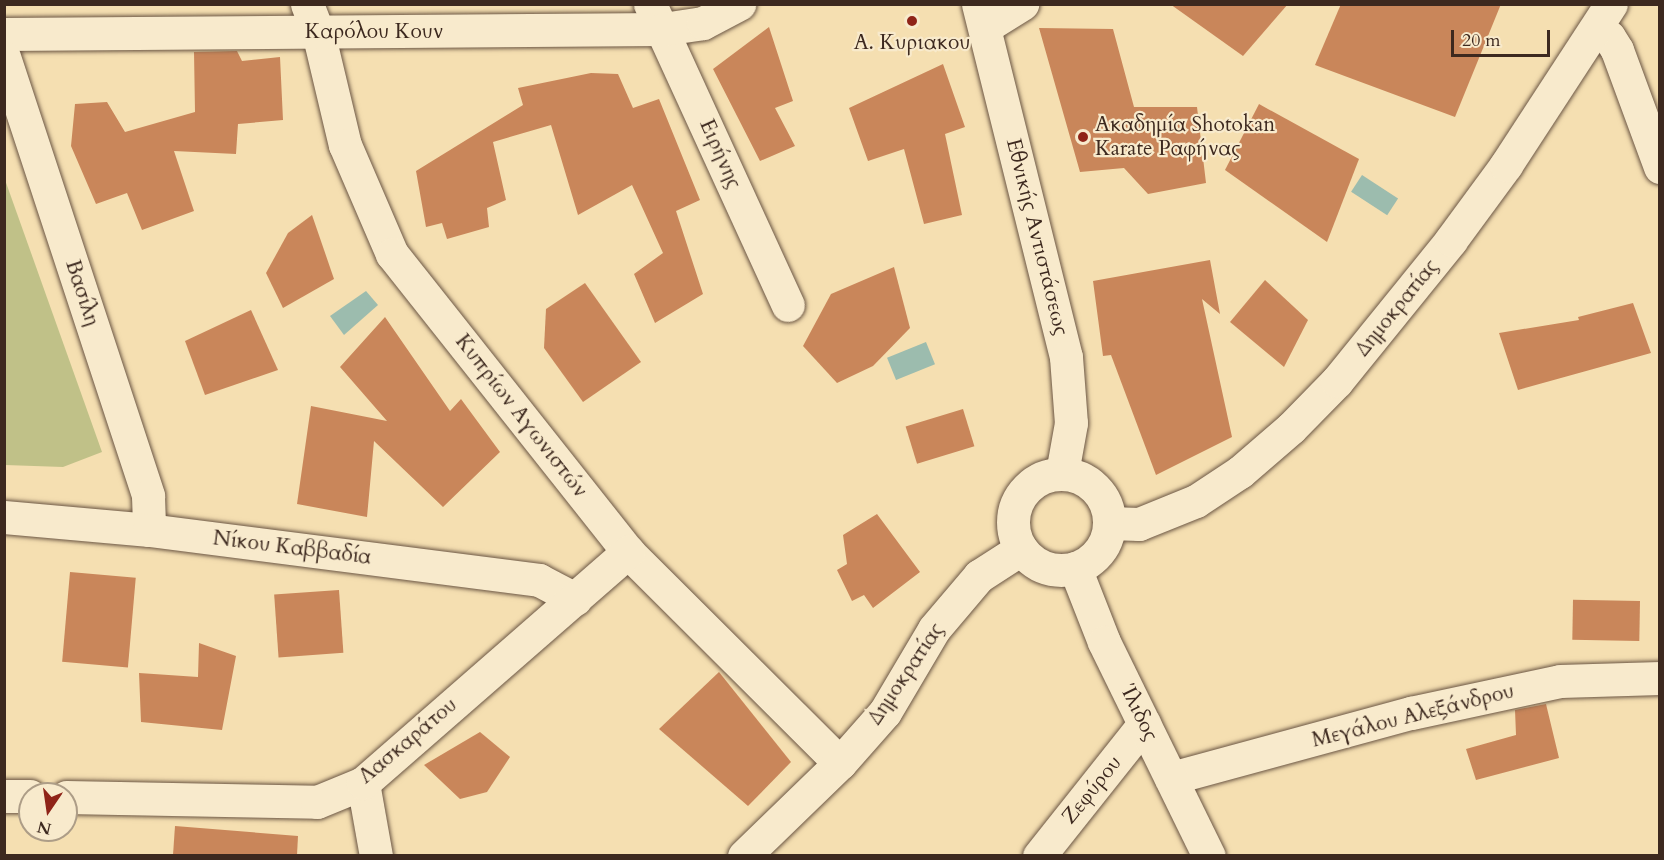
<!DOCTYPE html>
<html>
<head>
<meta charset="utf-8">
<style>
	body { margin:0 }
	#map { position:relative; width:1664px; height:860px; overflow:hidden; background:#f5dfb1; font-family:Cardo,serif }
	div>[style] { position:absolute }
	.green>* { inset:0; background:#c0c188 }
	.water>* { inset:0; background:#9cbcae; transform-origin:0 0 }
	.building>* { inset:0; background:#c9865a; transform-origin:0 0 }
	.roads { filter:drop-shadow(0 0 2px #6b5644) drop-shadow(0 0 2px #6b5644) }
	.minor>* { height:33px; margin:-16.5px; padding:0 16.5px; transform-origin:16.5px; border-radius:16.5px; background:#f8eacc }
	.tertiary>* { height:33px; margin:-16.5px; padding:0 16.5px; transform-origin:16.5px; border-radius:16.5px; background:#f8eacc }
	.tertiary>.ring { margin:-16.5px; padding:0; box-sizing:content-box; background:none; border:33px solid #f8eacc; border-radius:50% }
	.dots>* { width:16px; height:16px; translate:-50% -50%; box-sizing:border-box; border:3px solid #f8eacc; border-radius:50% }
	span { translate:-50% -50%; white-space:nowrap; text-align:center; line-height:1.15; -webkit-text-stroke:4.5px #f8eacc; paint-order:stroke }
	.street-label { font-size:21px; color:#3d291f }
	.poi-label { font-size:21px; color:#3d291f }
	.left { translate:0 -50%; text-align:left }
	.frame { position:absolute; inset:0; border:6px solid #3d291f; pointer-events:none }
	.north { position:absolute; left:18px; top:782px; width:60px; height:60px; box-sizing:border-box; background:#f8eacc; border:2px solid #ad9d87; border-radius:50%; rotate:193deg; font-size:16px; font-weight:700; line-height:24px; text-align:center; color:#3d291f }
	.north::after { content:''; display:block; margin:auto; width:21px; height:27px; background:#8f2418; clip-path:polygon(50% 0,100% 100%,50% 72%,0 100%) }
	.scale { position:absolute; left:1451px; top:30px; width:99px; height:27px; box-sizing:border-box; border:3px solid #3d291f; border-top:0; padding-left:8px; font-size:18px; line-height:21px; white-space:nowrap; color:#3d291f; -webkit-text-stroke:4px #f8eacc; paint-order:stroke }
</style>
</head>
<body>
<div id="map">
	<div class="green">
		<i style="clip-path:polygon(4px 177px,102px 452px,63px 467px,5px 465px)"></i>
	</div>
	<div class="water">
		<i style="left:1362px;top:175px;width:43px;height:20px;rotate:33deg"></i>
		<i style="clip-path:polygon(366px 291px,378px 305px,344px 335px,330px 316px)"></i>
		<i style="left:926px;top:342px;width:24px;height:42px;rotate:68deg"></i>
	</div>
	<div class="building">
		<i style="clip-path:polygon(1170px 4px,1288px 4px,1243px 56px)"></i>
		<i style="clip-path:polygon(1341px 4px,1501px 4px,1455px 117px,1315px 65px)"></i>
		<i style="clip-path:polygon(769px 27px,793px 101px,775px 108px,795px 146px,760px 161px,713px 69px)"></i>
		<i style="clip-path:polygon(1039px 28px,1113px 29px,1134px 107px,1197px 107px,1206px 183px,1148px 194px,1124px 168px,1080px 172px)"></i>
		<i style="clip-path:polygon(237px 51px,242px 61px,280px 57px,283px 120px,238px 124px,236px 154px,174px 151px,194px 211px,142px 230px,127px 193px,96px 204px,71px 146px,75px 104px,107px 102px,125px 132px,195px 112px,194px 52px)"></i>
		<i style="clip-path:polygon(943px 64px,965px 127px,945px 134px,962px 215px,924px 224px,904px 149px,868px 161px,849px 108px)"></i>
		<i style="clip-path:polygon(591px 73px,618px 74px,633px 108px,659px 99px,700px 200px,676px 211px,703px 294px,655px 323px,634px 274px,663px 253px,632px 185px,578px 215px,551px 125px,493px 142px,506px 200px,487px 208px,489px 227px,447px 239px,442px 223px,426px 227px,416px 171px,523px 105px,518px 88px)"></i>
		<i style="clip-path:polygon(1259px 104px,1359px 159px,1327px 242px,1225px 170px)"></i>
		<i style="clip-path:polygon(312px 215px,334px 279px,283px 308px,266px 273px,288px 233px)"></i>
		<i style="clip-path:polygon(1210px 260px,1220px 314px,1202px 299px,1232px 437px,1156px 475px,1111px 355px,1103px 356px,1093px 281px)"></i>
		<i style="clip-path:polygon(894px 267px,910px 328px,873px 366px,837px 383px,803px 346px,831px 294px)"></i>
		<i style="clip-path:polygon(1265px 280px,1308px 320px,1284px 367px,1230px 322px)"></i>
		<i style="clip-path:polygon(585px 283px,641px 362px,583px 402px,544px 348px,546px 309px)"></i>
		<i style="clip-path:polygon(1633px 303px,1651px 353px,1518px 390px,1499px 333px,1579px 320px,1578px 317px)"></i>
		<i style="clip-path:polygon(251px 310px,278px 370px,205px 395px,185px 341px)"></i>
		<i style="clip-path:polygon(385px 317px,450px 411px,461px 399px,500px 452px,443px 507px,374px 441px,367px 517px,297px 504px,311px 406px,387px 421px,340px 367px)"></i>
		<i style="left:963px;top:409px;width:39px;height:60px;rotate:73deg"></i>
		<i style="clip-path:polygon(877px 514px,920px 572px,873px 608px,864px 595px,852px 601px,837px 570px,847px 564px,843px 535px)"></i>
		<i style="left:70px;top:572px;width:66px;height:90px;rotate:5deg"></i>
		<i style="left:339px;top:590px;width:63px;height:65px;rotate:86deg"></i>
		<i style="left:1640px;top:601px;width:40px;height:67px;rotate:91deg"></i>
		<i style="clip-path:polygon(199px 643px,236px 656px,222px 730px,141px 722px,139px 673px,198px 677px)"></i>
		<i style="clip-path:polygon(719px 672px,791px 762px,748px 806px,659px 729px)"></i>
		<i style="clip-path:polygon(1546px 704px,1559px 758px,1476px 780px,1466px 749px,1516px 735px,1515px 710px)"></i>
		<i style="clip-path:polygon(480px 732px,510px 757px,487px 792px,460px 799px,424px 765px)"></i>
		<i style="clip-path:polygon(175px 826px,298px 836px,297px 855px,173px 855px)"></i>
	</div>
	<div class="roads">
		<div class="minor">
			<i style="left:307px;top:4px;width:30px;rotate:69deg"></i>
			<i style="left:318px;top:32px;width:116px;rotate:76.6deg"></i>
			<i style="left:345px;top:145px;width:119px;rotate:66.7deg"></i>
			<i style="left:392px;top:254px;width:380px;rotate:51.6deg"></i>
			<i style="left:628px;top:552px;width:299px;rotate:44.9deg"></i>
			<i style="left:650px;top:4px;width:331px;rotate:65.4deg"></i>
			<i style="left:985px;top:27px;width:44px;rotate:-31.9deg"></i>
			<i style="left:1596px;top:29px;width:15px;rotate:32deg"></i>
			<i style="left:1609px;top:37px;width:15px;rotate:58deg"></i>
			<i style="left:1617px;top:50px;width:125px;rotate:69.8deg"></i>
			<i style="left:4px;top:34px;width:659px;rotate:-0.43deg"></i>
			<i style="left:663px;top:29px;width:40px;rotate:-8.5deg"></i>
			<i style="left:703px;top:23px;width:41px;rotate:-27.8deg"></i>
			<i style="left:4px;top:57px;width:462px;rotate:71.8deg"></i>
			<i style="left:148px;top:496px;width:34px;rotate:88deg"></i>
			<i style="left:4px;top:517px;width:146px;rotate:5.1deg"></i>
			<i style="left:149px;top:530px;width:393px;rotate:7.3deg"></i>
			<i style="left:539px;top:580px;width:41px;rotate:27.8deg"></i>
			<i style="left:1171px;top:778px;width:249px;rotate:-15.2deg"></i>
			<i style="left:1411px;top:713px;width:152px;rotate:-12.1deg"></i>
			<i style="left:1560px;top:681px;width:100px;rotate:-1.7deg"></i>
			<i style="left:363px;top:783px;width:74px;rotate:79.9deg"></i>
			<i style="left:4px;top:796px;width:26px"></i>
			<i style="left:66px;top:797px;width:251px;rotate:1.1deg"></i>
			<i style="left:317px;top:802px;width:50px;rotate:-22.4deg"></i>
			<i style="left:363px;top:783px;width:352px;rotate:-41.1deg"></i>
			<i style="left:1039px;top:856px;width:169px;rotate:-51.5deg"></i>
		</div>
		<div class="tertiary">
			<i style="left:978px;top:4px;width:364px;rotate:76deg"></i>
			<i style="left:1066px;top:357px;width:66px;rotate:85.7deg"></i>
			<i style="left:1071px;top:423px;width:51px;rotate:100.2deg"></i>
			<i class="ring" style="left:1013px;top:474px;width:63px;height:63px"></i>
			<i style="left:1109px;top:523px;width:30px;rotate:2deg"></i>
			<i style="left:1139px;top:524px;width:61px;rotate:-22deg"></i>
			<i style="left:1196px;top:501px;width:53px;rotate:-33.4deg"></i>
			<i style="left:1240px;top:472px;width:67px;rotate:-40.8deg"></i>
			<i style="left:1291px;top:428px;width:66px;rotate:-45.6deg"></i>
			<i style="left:1337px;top:381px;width:181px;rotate:-51deg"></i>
			<i style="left:1451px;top:240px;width:93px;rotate:-53.7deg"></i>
			<i style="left:1506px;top:165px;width:192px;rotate:-56.9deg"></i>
			<i style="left:1075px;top:568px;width:79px;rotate:68.6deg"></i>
			<i style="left:1104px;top:642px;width:238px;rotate:63.9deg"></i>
			<i style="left:744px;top:856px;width:134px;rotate:-44.1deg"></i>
			<i style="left:840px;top:763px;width:68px;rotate:-48.6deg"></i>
			<i style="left:885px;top:712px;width:96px;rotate:-59.4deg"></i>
			<i style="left:934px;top:629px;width:70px;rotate:-49.7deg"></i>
			<i style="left:979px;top:576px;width:50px;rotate:-32.7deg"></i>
		</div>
	</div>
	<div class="dots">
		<i style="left:912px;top:21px;background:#8f2418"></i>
		<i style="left:1083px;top:137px;background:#8f2418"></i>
	</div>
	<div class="street-label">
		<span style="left:374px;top:32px">Καρόλου Κουν</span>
		<span style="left:720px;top:154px;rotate:66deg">Ειρήνης</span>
		<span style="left:1037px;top:237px;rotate:76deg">Εθνικής Αντιστάσεως</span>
		<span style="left:82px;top:293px;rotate:72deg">Βασίλη</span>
		<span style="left:1397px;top:308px;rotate:-51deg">Δημοκρατίας</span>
		<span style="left:521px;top:416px;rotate:52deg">Κυπρίων Αγωνιστών</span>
		<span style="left:292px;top:548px;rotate:7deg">Νίκου Καββαδία</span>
		<span style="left:906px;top:674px;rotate:-56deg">Δημοκρατίας</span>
		<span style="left:1139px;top:713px;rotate:64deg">Ίλιδος</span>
		<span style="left:1413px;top:716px;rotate:-14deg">Μεγάλου Αλεξάνδρου</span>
		<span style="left:408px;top:741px;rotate:-40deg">Λασκαράτου</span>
		<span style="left:1092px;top:790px;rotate:-51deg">Ζεφύρου</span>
	</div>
	<div class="poi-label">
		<span style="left:912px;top:43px">Α. Κυριακου</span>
		<span class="left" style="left:1095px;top:137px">Ακαδημία Shotokan<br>Karate Ραφήνας</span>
	</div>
	<div class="frame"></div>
	<div class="north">N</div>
	<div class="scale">20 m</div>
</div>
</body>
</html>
